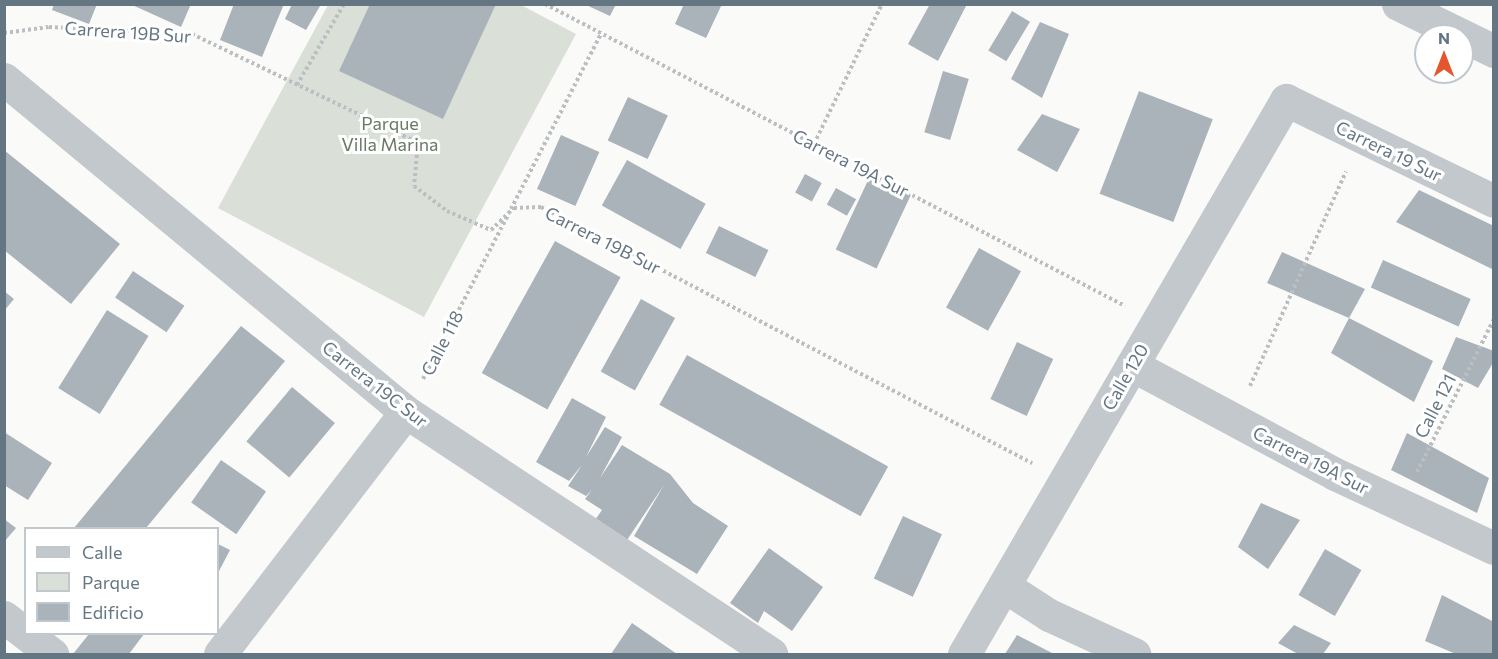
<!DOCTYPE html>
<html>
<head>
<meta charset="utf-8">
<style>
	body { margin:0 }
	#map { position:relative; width:1498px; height:659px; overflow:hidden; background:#fafaf8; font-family:Commissioner,sans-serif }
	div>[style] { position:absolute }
	.green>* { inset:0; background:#dadfd7 }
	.building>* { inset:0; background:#aab3b9; transform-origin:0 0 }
	.path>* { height:4px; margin-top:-2px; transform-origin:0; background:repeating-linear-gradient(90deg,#bbbfc2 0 3px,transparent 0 6px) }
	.minor>* { height:33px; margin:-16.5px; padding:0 16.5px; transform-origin:16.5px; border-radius:16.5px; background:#c3c8cc }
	span { translate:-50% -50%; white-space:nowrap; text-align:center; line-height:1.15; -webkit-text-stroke:6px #fff; paint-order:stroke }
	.street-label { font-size:18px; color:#657683 }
	.park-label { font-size:18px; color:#687a64 }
	.frame { position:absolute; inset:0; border:6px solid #657683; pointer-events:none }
	.legend { position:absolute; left:24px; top:527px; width:195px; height:108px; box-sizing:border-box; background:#fff; border:2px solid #c1c8cd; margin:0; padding:8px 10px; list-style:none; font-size:18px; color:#657683 }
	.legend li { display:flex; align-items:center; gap:12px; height:30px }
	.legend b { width:30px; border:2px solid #c1c8cd }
	.north { position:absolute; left:1414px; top:24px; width:60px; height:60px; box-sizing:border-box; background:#fff; border:2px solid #c1c8cd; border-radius:50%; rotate:0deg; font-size:16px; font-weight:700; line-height:24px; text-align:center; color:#657683 }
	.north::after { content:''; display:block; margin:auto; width:21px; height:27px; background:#e4572e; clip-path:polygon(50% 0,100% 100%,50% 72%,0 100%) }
</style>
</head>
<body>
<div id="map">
	<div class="green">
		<i style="clip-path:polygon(328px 5px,521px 5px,576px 34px,424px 317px,218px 208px)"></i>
	</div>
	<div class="building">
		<i style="clip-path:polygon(54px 4px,97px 4px,89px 24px,52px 10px)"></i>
		<i style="clip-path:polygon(130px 4px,191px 4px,181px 27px)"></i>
		<i style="clip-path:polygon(234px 4px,284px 4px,262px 57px,220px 40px)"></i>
		<i style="clip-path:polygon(292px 4px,320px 6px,306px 30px,285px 19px)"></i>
		<i style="clip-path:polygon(370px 4px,496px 4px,443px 119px,339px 71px)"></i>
		<i style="clip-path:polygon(584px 4px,616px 4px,610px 16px)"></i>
		<i style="clip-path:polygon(684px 4px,722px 4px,706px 38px,675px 24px)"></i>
		<i style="clip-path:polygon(930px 4px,967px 4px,938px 61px,908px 44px)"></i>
		<i style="left:1012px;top:11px;width:21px;height:46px;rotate:31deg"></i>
		<i style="clip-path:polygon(1040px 22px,1069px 34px,1042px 98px,1011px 79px)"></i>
		<i style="left:943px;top:71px;width:27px;height:64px;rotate:17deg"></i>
		<i style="left:1139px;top:91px;width:79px;height:110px;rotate:21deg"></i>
		<i style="left:628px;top:97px;width:44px;height:48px;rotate:25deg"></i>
		<i style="clip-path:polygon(1042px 114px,1080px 129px,1057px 172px,1017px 150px)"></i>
		<i style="left:561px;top:135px;width:42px;height:59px;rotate:24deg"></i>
		<i style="clip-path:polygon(4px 150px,120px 244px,71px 304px,4px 250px)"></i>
		<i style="left:627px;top:160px;width:90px;height:52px;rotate:29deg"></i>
		<i style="left:805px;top:174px;width:19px;height:21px;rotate:28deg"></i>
		<i style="left:870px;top:176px;width:45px;height:81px;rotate:25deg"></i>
		<i style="left:836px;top:188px;width:23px;height:19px;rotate:29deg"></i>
		<i style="clip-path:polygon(1419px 190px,1494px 226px,1494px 270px,1396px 222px)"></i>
		<i style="left:719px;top:226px;width:55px;height:30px;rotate:26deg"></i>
		<i style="left:555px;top:241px;width:75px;height:151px;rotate:29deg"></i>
		<i style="left:979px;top:248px;width:48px;height:68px;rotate:29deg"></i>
		<i style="clip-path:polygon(1282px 252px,1365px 289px,1349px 318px,1433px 361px,1414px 402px,1331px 353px,1349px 318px,1267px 283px)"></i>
		<i style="left:1383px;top:260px;width:96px;height:30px;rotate:24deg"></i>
		<i style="left:133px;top:271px;width:62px;height:32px;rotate:34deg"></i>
		<i style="clip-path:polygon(4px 291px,14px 299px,4px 311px)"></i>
		<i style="left:641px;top:299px;width:39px;height:83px;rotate:29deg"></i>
		<i style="left:107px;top:310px;width:49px;height:92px;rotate:32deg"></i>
		<i style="clip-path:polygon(241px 326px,285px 361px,146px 528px,74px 528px)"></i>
		<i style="clip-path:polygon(1456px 337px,1494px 351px,1494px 361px,1478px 388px,1442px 369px)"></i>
		<i style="left:1017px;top:342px;width:40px;height:63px;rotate:25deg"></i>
		<i style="left:687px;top:355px;width:230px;height:57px;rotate:29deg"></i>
		<i style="left:292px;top:387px;width:56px;height:71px;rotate:40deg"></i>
		<i style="clip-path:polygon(572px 398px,606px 417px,586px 457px,605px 427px,622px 437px,600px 478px,622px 445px,670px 474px,693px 503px,728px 526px,697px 574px,634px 536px,664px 485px,627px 540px,595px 520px,602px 510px,585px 499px,592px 490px,586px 496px,568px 486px,582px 465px,569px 481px,536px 462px)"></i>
		<i style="clip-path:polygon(4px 432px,52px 463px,28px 500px,4px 485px)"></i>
		<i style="clip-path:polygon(1407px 433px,1489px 478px,1477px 513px,1391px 470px)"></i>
		<i style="left:221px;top:460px;width:55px;height:52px;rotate:35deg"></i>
		<i style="clip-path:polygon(1261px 503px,1300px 520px,1268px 569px,1238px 547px)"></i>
		<i style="left:903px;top:516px;width:43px;height:69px;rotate:25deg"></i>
		<i style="clip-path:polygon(4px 519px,16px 528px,4px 542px)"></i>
		<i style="clip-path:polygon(218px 544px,230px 550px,218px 573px)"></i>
		<i style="clip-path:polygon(769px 548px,823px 587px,792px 631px,764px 611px,758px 623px,730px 603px)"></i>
		<i style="left:1325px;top:549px;width:42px;height:53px;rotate:30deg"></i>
		<i style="clip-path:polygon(1442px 595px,1494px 622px,1494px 654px,1456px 654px,1425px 641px)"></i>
		<i style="clip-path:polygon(632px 623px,677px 654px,611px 654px)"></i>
		<i style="clip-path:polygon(1294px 625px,1331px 643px,1323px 654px,1298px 654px,1278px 643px)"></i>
		<i style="clip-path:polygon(89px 634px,144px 634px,129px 654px,73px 654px)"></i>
		<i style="clip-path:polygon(1017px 635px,1054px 654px,1005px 654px)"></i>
	</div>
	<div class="path">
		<i style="left:545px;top:4px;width:654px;rotate:27.51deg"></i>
		<i style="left:4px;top:33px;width:45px;rotate:-7.6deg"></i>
		<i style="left:49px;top:27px;width:143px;rotate:2.8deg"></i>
		<i style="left:192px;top:34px;width:251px;rotate:25.7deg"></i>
		<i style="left:418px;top:143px;width:43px;rotate:95.3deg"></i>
		<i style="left:414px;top:186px;width:41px;rotate:37.1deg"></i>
		<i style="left:447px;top:211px;width:48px;rotate:23.4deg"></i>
		<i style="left:491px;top:230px;width:32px;rotate:-44deg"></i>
		<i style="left:514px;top:208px;width:27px;rotate:-2deg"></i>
		<i style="left:541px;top:207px;width:554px;rotate:27.54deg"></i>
		<i style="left:297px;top:85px;width:94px;rotate:-59.9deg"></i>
		<i style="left:814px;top:144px;width:156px;rotate:-64.1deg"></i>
		<i style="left:511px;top:209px;width:197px;rotate:-62.8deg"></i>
		<i style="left:423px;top:379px;width:185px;rotate:-62.6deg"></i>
		<i style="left:1250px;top:386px;width:235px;rotate:-65.9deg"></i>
		<i style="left:1417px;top:472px;width:171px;rotate:-63.3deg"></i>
	</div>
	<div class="minor">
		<i style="left:1398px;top:4px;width:107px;rotate:26.1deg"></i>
		<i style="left:4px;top:79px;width:522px;rotate:39.64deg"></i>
		<i style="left:406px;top:412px;width:438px;rotate:33.5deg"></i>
		<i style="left:1132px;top:365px;width:230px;rotate:28.2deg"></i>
		<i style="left:1335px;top:474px;width:175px;rotate:25deg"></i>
		<i style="left:1004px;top:586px;width:54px;rotate:32.8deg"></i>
		<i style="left:1049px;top:615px;width:94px;rotate:24.6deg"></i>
		<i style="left:4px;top:617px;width:61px;rotate:37.6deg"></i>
		<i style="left:220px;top:654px;width:305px;rotate:-52.5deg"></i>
		<i style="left:964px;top:654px;width:641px;rotate:-59.83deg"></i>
		<i style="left:1286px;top:100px;width:231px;rotate:25.9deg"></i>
	</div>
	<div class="street-label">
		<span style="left:128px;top:32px;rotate:4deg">Carrera 19B Sur</span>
		<span style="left:1389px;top:151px;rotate:26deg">Carrera 19 Sur</span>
		<span style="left:851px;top:163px;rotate:27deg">Carrera 19A Sur</span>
		<span style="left:603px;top:240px;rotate:27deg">Carrera 19B Sur</span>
		<span style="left:442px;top:343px;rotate:-63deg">Calle 118</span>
		<span style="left:1125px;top:377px;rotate:-60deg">Calle 120</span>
		<span style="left:375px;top:384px;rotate:38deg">Carrera 19C Sur</span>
		<span style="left:1435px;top:406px;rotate:-63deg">Calle 121</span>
		<span style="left:1311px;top:460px;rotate:27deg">Carrera 19A Sur</span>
	</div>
	<div class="park-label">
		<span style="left:390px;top:134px">Parque<br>Villa Marina</span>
	</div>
	<div class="frame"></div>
	<ul class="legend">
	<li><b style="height:8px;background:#c3c8cc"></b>Calle</li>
	<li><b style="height:16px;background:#dadfd7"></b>Parque</li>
	<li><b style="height:16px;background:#aab3b9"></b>Edificio</li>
	</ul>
	<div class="north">N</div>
</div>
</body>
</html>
